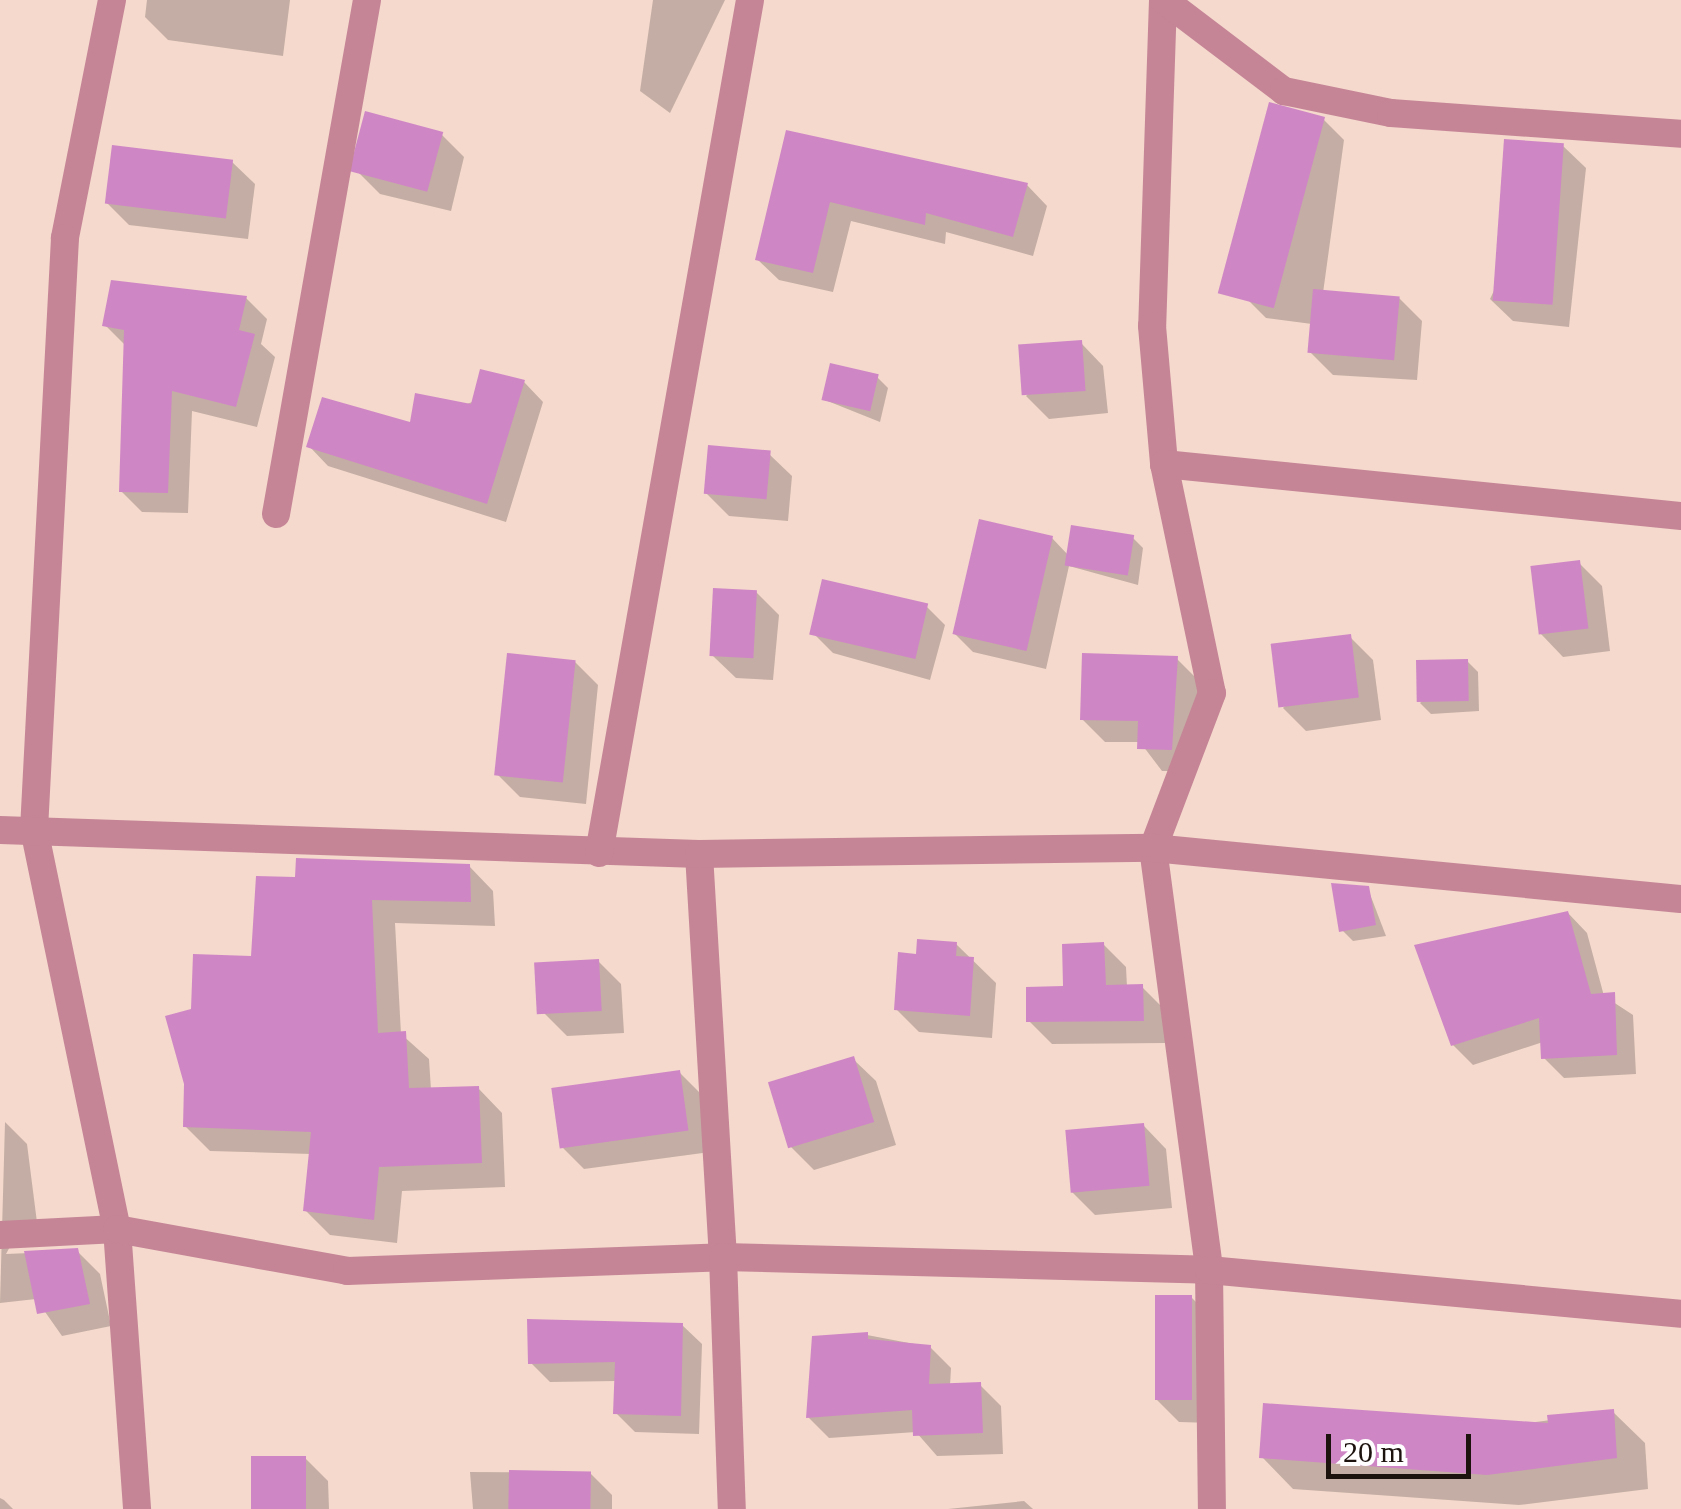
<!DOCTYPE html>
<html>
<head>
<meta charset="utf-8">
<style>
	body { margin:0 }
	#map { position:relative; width:1681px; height:1509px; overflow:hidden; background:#f5d9cd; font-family:"Times New Roman",serif }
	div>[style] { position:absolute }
	.shadow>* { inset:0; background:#0003 }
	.building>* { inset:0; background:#cf86c5; transform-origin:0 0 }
	.service>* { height:28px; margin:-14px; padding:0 14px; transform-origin:14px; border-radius:14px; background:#c58596 }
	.minor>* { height:28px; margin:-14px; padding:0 14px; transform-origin:14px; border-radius:14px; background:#c58596 }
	span { translate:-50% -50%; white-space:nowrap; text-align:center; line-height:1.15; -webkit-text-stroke:8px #fff; paint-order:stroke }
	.scale { position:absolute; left:1326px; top:1434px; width:145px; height:45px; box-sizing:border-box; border:5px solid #1c130f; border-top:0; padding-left:12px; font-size:30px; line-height:35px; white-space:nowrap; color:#1c130f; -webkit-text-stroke:8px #fff; paint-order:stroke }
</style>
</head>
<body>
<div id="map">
	<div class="shadow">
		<i style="clip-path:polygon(147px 0,290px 0,283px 56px,168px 40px,145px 17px)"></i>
		<i style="clip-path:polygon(653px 0,725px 0,670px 113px,640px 91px)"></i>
		<i style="clip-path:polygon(1324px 120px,1344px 140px,1323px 293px,1399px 298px,1422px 321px,1417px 380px,1333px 375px,1310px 352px,1312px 324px,1266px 318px,1245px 297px)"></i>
		<i style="clip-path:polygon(788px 133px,1027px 185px,1047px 206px,1033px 256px,946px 232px,945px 244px,851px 221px,833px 292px,779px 280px,758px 260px)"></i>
		<i style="clip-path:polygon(441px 134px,464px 157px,451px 211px,380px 194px,357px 171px)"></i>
		<i style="clip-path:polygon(1563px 146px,1586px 168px,1569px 327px,1513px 321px,1490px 299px)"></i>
		<i style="clip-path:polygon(232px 162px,255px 184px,248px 239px,129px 225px,106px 202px)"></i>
		<i style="clip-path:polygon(246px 298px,267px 319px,261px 344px,275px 357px,257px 427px,192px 411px,188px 513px,142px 512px,121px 491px,126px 346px,105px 325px)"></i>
		<i style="clip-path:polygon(1081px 343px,1103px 366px,1108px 413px,1049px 419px,1026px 396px)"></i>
		<i style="clip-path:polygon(877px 377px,888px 388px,880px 422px,825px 400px)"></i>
		<i style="clip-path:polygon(524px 382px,543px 402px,506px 522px,328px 466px,309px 446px,412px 425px)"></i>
		<i style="clip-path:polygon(769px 454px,792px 476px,788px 521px,729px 516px,706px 493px)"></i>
		<i style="clip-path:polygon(1132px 537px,1143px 548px,1138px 585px,1069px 566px,1046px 669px,973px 652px,954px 633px,1052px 538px,1069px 556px)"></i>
		<i style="clip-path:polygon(1579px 563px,1602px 586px,1610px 651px,1563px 657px,1541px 634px)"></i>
		<i style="clip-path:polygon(756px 592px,779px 615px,773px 680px,736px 678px,713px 656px)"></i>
		<i style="clip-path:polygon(926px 606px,945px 625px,930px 680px,833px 653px,814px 634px)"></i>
		<i style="clip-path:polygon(1350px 637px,1373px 660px,1381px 720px,1306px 731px,1283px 708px)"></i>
		<i style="clip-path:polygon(1177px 659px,1200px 682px,1194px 771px,1162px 771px,1140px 742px,1105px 742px,1082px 719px)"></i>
		<i style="clip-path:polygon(1467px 661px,1478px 672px,1479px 711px,1431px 714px,1420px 703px)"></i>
		<i style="clip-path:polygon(575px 662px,598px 685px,586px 804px,520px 797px,497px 774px)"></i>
		<i style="clip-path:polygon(469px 866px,493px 891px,495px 926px,395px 923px,401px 1034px,429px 1059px,431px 1090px,478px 1088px,502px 1113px,505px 1187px,402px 1191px,397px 1243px,330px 1235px,305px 1210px,311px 1154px,210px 1151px,185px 1126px,194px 1011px,253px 959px,298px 879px)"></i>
		<i style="clip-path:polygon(1368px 889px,1386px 936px,1353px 941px,1342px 930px)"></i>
		<i style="clip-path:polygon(1568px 913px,1587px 933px,1604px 996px,1633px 1015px,1636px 1074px,1564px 1078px,1544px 1058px,1543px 1042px,1473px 1065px,1453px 1045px)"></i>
		<i style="clip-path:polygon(956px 944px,996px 983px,992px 1038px,919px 1032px,896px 1009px,918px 956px)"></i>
		<i style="clip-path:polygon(1103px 944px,1126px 967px,1127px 987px,1142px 987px,1165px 1010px,1166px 1043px,1052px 1044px,1029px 1021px)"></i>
		<i style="clip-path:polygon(598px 961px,621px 984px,624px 1033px,567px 1036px,544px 1013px)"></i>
		<i style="clip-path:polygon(853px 1059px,876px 1081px,896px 1145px,814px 1170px,791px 1147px)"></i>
		<i style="clip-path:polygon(679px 1072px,702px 1095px,710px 1152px,584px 1169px,561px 1146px)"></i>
		<i style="clip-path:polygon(5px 1122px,27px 1144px,39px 1238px,13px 1241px,6px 1254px,77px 1251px,100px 1274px,111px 1326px,62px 1336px,36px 1299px,0 1303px)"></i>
		<i style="clip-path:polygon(1144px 1126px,1166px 1149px,1172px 1208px,1095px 1215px,1072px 1192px)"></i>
		<i style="clip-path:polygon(1191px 1297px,1214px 1320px,1213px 1423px,1179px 1422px,1156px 1399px)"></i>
		<i style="clip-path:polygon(682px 1325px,702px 1344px,699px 1434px,635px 1432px,616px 1413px,617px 1381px,550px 1382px,531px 1363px)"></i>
		<i style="clip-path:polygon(867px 1335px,930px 1347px,951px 1368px,950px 1386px,980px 1385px,1001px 1406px,1003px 1454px,937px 1456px,916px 1432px,829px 1438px,808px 1417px)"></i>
		<i style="clip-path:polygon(1613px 1412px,1645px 1443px,1648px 1489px,1519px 1505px,1293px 1489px,1262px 1457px)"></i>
		<i style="clip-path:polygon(305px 1458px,328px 1481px,329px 1509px,254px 1509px)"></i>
		<i style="clip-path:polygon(470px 1472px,590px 1473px,612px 1495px,612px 1509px,473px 1509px)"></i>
		<i style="clip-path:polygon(0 1498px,4px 1500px,13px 1509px,0 1509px)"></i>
		<i style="clip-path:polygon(1024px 1501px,1033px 1509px,948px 1509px)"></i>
	</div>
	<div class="building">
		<i style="left:1269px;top:102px;width:58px;height:198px;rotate:15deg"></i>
		<i style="left:365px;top:111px;width:81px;height:62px;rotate:15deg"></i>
		<i style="clip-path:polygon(786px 130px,1028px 183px,1013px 237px,926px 213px,925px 225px,830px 202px,813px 273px,755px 260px)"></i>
		<i style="left:1504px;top:139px;width:60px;height:162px;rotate:4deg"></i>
		<i style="left:112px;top:145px;width:122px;height:59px;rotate:7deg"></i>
		<i style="clip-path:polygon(111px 280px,247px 296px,239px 330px,255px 334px,236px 407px,172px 391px,168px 493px,119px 492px,124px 330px,102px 326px)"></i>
		<i style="left:1313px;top:289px;width:87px;height:64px;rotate:5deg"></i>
		<i style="left:1082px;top:340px;width:51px;height:64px;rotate:86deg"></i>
		<i style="left:830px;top:363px;width:50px;height:38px;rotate:13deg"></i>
		<i style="clip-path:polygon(480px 369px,525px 380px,487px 504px,306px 447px,322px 397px,410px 422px,415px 393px,471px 404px)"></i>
		<i style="left:708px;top:445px;width:63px;height:49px;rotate:5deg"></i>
		<i style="left:979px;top:519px;width:76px;height:118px;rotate:13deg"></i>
		<i style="left:1071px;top:525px;width:64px;height:41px;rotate:9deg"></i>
		<i style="left:1580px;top:560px;width:69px;height:50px;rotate:83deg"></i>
		<i style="left:822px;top:579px;width:109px;height:57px;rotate:13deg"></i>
		<i style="left:713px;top:588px;width:44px;height:68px;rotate:3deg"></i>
		<i style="left:1351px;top:634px;width:64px;height:81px;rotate:83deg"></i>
		<i style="left:507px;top:653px;width:69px;height:123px;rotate:6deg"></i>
		<i style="clip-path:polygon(1082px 653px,1178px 656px,1172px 750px,1137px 749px,1138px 721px,1080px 720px)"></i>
		<i style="left:1468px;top:659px;width:42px;height:52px;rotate:89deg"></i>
		<i style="clip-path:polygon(296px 858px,470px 864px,471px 902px,372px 900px,378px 1033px,406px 1031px,409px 1088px,479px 1086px,482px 1163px,379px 1167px,374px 1220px,303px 1211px,311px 1132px,183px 1127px,184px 1084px,165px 1016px,191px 1009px,193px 954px,251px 956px,256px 876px,295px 877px)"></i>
		<i style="clip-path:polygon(1331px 883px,1369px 886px,1376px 925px,1339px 932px)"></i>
		<i style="clip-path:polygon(1568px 911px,1591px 994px,1615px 992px,1617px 1055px,1541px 1059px,1539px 1018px,1451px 1046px,1414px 945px)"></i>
		<i style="clip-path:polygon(917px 939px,957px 942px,956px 956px,974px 957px,970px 1016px,894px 1010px,898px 952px,916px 954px)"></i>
		<i style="clip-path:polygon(1104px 942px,1106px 985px,1143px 984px,1144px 1021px,1026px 1022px,1026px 987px,1063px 986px,1062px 944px)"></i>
		<i style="left:599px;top:959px;width:52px;height:65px;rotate:87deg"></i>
		<i style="left:854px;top:1056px;width:69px;height:90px;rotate:73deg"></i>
		<i style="left:680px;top:1070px;width:61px;height:130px;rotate:82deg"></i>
		<i style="left:1144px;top:1123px;width:63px;height:79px;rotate:85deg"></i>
		<i style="clip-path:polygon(78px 1248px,90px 1304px,37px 1314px,24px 1251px)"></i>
		<i style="left:1155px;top:1295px;width:37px;height:105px"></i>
		<i style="clip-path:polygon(527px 1319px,683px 1323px,681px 1416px,613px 1414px,615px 1362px,528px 1364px)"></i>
		<i style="clip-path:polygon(868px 1332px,868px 1339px,931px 1345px,929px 1384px,981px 1382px,983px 1433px,913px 1436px,912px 1410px,806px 1418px,812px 1336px)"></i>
		<i style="clip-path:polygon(1263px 1403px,1548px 1423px,1547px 1415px,1614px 1409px,1617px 1458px,1487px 1475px,1259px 1458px)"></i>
		<i style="left:251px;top:1456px;width:55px;height:53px"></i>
		<i style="left:509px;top:1470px;width:82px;height:39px;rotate:1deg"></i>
	</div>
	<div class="service">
		<i style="left:699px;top:854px;width:404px;rotate:86.6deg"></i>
	</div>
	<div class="minor">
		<i style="left:112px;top:0;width:243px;rotate:101.2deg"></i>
		<i style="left:65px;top:238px;width:592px;rotate:93deg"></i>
		<i style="left:34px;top:829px;width:409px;rotate:78.3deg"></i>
		<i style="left:117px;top:1229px;width:281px;rotate:85.9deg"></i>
		<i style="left:1163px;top:0;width:326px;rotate:91.9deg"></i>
		<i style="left:1152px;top:326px;width:139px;rotate:85deg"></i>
		<i style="left:1164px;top:464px;width:234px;rotate:78.2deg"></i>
		<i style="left:1212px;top:693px;width:166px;rotate:110.8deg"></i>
		<i style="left:1153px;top:848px;width:426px;rotate:82.4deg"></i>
		<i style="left:1209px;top:1270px;width:239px;rotate:89.3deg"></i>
		<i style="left:1164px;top:0;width:151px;rotate:37.2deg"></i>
		<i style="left:1284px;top:91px;width:109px;rotate:11.6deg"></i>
		<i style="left:1391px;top:113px;width:291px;rotate:4.1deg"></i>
		<i style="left:1164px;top:464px;width:520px;rotate:5.74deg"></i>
		<i style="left:276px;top:514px;width:522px;rotate:-79.96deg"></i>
		<i style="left:0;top:830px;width:699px;rotate:1.97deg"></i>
		<i style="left:699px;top:854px;width:454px;rotate:-0.8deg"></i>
		<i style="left:1153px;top:848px;width:530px;rotate:5.52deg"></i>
		<i style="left:599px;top:853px;width:866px;rotate:-79.96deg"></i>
		<i style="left:0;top:1235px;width:117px;rotate:-2.9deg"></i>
		<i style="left:117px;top:1229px;width:234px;rotate:10.3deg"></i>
		<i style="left:347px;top:1271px;width:376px;rotate:-2.1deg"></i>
		<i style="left:723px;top:1257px;width:486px;rotate:1.5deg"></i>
		<i style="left:1209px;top:1270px;width:474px;rotate:5.3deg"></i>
		<i style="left:723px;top:1257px;width:252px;rotate:88deg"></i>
	</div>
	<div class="scale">20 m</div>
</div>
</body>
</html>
